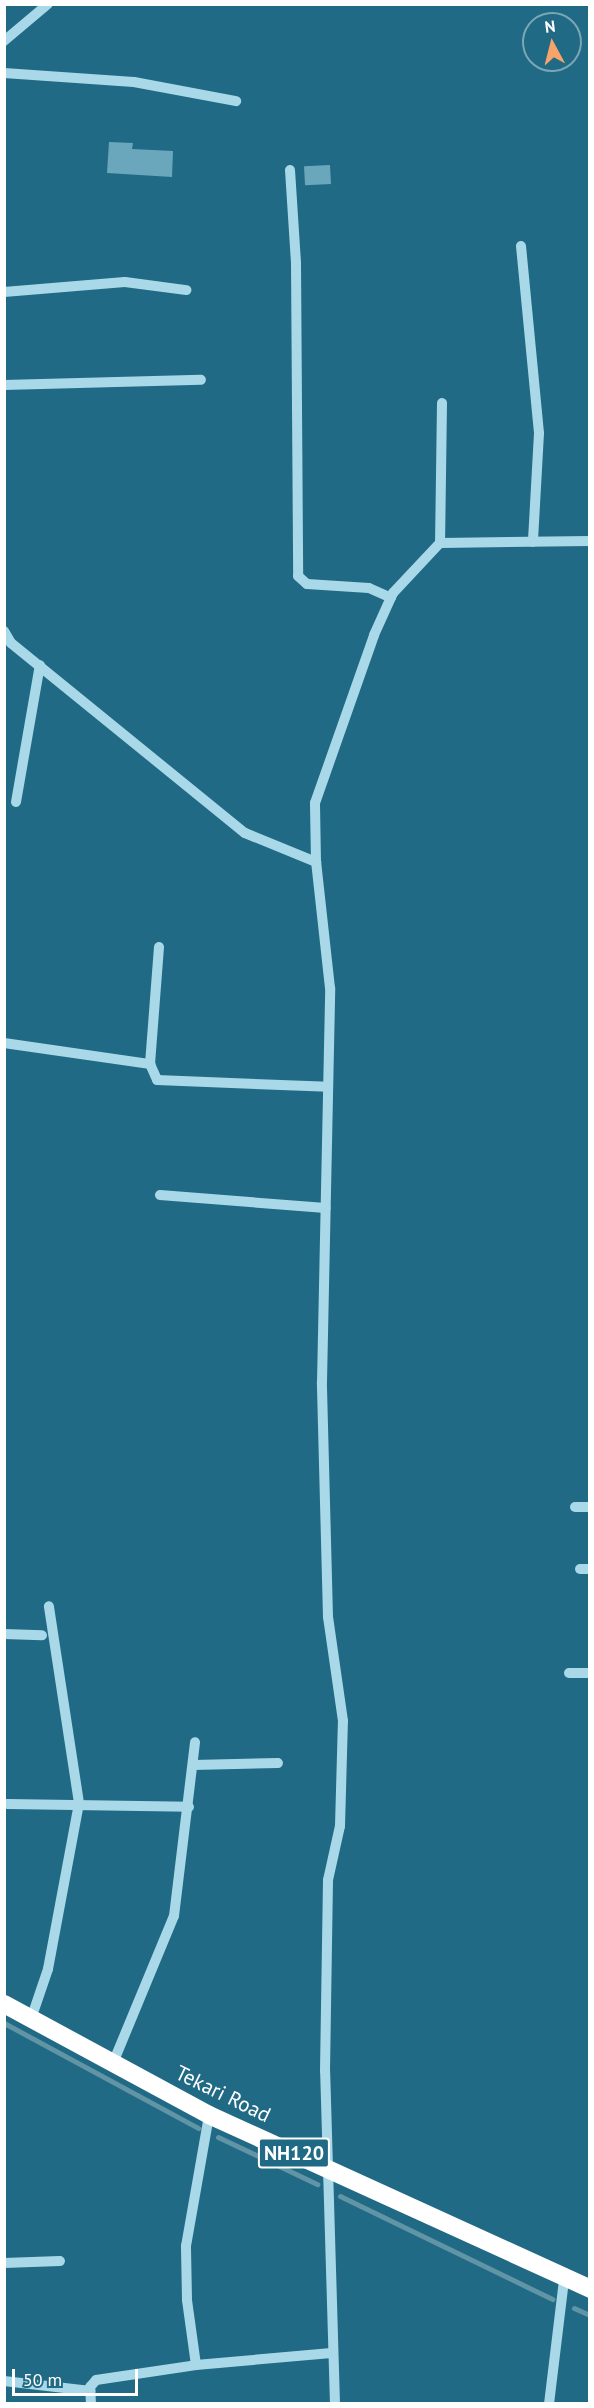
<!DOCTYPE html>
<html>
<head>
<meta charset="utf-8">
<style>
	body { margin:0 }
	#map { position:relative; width:594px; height:2408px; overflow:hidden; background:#216a85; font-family:"PT Sans",sans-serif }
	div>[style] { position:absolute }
	.stream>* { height:5px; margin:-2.5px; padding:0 2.5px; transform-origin:2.5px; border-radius:2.5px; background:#6195a6 }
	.building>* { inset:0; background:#6aa7bc; transform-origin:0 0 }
	.minor>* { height:10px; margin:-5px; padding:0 5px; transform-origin:5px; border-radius:5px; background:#a9d9e9 }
	.highway>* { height:18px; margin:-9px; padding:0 9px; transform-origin:9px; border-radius:9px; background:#fff }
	span { translate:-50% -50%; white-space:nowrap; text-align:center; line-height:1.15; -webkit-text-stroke:6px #216a85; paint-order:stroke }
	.shield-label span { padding:2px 4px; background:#216a85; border:2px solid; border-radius:4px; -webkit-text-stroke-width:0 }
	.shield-label { font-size:20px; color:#fff; font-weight:700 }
	.street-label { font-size:21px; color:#fff }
	.frame { position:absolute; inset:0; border:6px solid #fff; pointer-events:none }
	.north { position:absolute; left:522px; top:12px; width:60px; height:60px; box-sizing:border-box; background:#216a85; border:2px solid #7aa6b6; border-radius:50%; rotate:353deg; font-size:16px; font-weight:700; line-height:24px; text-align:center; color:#fff }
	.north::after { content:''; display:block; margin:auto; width:21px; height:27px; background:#f6a46a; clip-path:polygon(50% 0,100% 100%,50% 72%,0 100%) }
	.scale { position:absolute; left:12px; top:2369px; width:126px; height:27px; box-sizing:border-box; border:3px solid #fff; border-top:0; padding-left:8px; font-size:18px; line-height:21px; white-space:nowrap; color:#fff; -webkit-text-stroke:4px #216a85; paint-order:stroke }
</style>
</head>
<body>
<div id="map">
	<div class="stream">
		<i style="left:4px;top:2023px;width:221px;rotate:28.4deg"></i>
		<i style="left:218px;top:2137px;width:110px;rotate:25.4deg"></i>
		<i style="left:340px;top:2196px;width:236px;rotate:25.9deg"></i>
		<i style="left:574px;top:2308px;width:17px;rotate:24deg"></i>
	</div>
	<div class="building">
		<i style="clip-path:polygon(109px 142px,133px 143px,132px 149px,173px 151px,172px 177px,107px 173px)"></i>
		<i style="left:330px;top:165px;width:19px;height:26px;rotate:87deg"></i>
	</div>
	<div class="minor">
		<i style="left:4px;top:41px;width:57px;rotate:-40.1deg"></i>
		<i style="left:4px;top:73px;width:130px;rotate:4deg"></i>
		<i style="left:134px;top:82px;width:104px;rotate:10.6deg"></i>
		<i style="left:290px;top:170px;width:93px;rotate:86.3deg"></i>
		<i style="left:296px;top:263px;width:313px;rotate:89.6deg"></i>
		<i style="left:298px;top:576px;width:12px;rotate:42deg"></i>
		<i style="left:307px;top:584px;width:62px;rotate:3.7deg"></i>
		<i style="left:369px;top:588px;width:24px;rotate:24deg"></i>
		<i style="left:521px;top:246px;width:188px;rotate:84.5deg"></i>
		<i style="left:539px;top:433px;width:109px;rotate:93.2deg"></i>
		<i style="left:4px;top:292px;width:121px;rotate:-4.7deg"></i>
		<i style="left:125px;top:282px;width:62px;rotate:7.5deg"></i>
		<i style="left:4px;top:385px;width:197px;rotate:-1.5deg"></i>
		<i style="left:442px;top:403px;width:140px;rotate:90.8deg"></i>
		<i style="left:440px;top:543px;width:150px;rotate:-0.8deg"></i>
		<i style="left:4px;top:631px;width:14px;rotate:60deg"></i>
		<i style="left:11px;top:643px;width:301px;rotate:39.1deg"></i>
		<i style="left:245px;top:833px;width:77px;rotate:22.2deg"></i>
		<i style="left:16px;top:802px;width:139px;rotate:-80.1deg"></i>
		<i style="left:159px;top:947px;width:117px;rotate:94.4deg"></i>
		<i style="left:150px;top:1064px;width:17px;rotate:66deg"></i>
		<i style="left:157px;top:1080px;width:171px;rotate:2.3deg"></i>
		<i style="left:4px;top:1043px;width:148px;rotate:8.2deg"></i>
		<i style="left:160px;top:1195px;width:166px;rotate:4.5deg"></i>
		<i style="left:575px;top:1507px;width:15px"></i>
		<i style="left:580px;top:1569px;width:10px"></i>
		<i style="left:4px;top:1634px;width:38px;rotate:2deg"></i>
		<i style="left:569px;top:1673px;width:21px"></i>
		<i style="left:193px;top:1765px;width:85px;rotate:-1.3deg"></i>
		<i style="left:7px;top:1804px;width:182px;rotate:0.9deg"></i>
		<i style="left:31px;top:2019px;width:53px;rotate:-71.2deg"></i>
		<i style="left:48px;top:1969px;width:169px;rotate:-79.4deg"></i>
		<i style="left:79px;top:1803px;width:199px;rotate:-98.7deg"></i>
		<i style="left:113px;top:2063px;width:159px;rotate:-67.5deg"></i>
		<i style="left:174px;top:1916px;width:175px;rotate:-83.1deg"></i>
		<i style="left:4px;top:2263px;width:56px;rotate:-2deg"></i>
		<i style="left:196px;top:2365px;width:66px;rotate:-97.9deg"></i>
		<i style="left:187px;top:2300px;width:54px;rotate:-91.1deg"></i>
		<i style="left:186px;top:2246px;width:133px;rotate:-80deg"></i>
		<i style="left:4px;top:2381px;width:87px;rotate:6.6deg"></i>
		<i style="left:91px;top:2404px;width:17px;rotate:-93deg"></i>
		<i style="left:90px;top:2387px;width:9px;rotate:-49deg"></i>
		<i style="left:96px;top:2380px;width:101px;rotate:-8.5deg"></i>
		<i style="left:196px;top:2365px;width:136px;rotate:-5.1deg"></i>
		<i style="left:335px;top:2404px;width:333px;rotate:-91.7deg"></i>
		<i style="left:325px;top:2071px;width:191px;rotate:-89.1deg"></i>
		<i style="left:328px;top:1880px;width:55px;rotate:-77.5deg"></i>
		<i style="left:340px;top:1826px;width:105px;rotate:-88.4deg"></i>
		<i style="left:343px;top:1721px;width:105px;rotate:-98.2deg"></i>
		<i style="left:328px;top:1617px;width:235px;rotate:-91.5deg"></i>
		<i style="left:322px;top:1382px;width:394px;rotate:-88.8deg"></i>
		<i style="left:330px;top:988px;width:127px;rotate:-96.3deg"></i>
		<i style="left:316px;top:862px;width:59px;rotate:-91deg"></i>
		<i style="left:315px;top:803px;width:178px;rotate:-70.6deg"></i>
		<i style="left:374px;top:635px;width:46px;rotate:-65.7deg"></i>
		<i style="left:393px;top:593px;width:69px;rotate:-46.8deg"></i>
		<i style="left:549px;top:2404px;width:125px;rotate:-83.1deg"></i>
	</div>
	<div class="highway">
		<i style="left:4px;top:2004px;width:233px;rotate:28.4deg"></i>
		<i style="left:209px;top:2115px;width:419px;rotate:24.5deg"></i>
	</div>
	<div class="shield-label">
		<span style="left:294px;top:2153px">NH120</span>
	</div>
	<div class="street-label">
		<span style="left:223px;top:2094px;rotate:26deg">Tekari Road</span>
	</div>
	<div class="frame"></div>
	<div class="north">N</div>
	<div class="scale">50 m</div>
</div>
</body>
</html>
